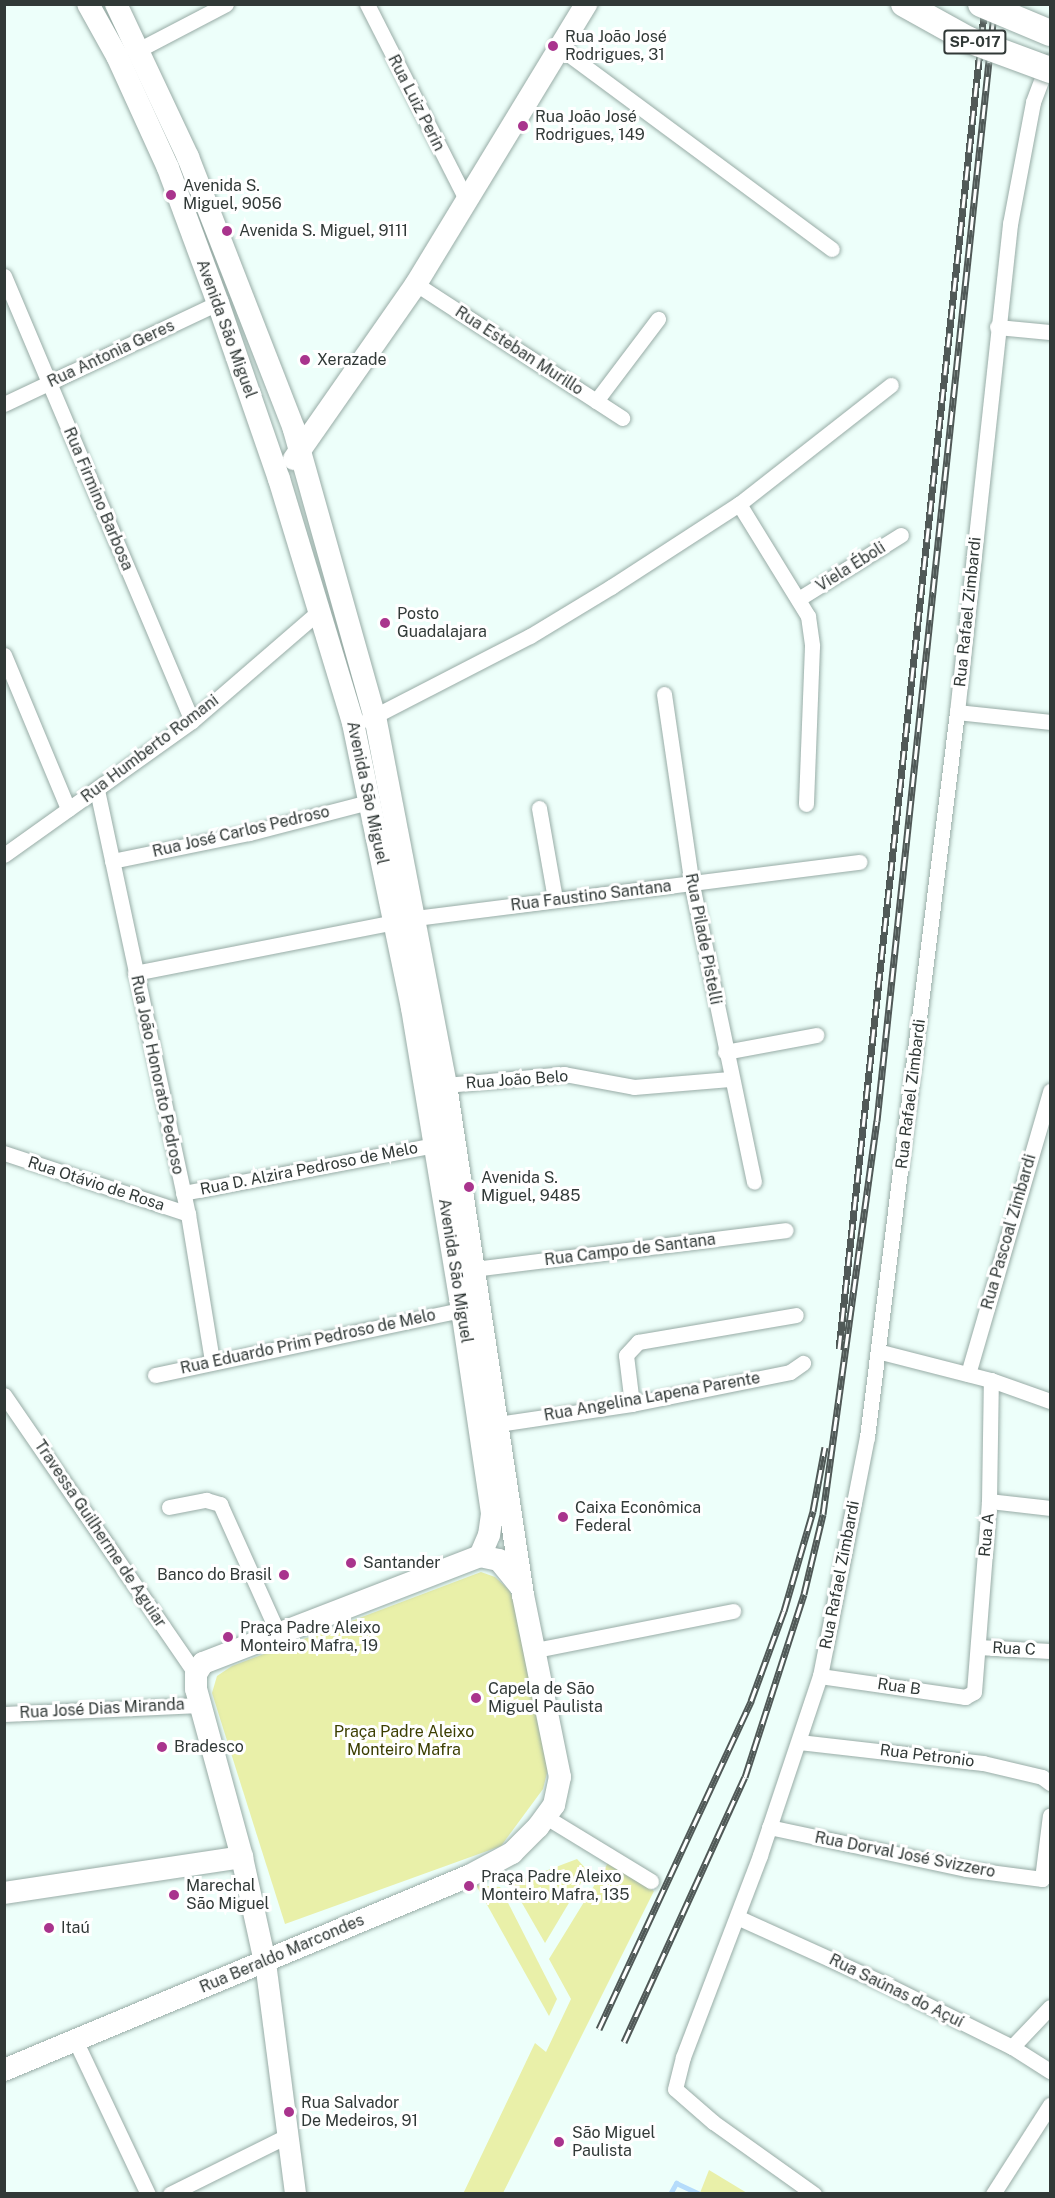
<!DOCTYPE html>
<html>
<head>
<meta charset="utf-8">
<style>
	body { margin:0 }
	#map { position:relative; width:1055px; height:2198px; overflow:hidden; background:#edfffa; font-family:"Public Sans",sans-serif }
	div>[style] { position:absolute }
	.green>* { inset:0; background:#e9f0a9 }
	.stream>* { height:5px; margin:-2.5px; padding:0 2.5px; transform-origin:2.5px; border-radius:2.5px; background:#b5dcfb }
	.roads { filter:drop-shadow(0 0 2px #98aca6) drop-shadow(0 0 2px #98aca6) }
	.street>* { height:15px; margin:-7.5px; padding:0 7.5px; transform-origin:7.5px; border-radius:7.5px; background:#fff }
	.secondary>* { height:21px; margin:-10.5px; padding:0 10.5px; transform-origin:10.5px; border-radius:10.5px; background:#fff }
	.primary>* { height:22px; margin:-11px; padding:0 11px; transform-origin:11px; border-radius:11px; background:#fff }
	.rail>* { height:7px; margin-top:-3.5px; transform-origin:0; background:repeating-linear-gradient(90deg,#fff 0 14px,#505957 0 28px); box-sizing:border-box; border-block:2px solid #505957 }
	.bridges { filter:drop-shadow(0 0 2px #98aca6) drop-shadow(0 0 2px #98aca6) }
	.highway-bridge>* { height:26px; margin:-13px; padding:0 13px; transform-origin:13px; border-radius:13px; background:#fff }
	.dots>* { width:16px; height:16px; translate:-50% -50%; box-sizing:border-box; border:3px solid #fff; border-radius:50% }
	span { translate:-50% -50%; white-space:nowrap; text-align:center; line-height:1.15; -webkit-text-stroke:6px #fff; paint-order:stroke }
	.shield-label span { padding:2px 4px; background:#fff; border:2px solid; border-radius:4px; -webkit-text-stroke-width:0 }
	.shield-label { font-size:15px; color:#313937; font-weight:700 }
	.poi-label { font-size:16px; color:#313937 }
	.left { translate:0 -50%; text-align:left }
	.right { translate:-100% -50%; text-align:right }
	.street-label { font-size:16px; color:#313937 }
	.park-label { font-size:16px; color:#3b3e01 }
	.frame { position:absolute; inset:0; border:6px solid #313937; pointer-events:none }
</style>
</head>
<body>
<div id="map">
	<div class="green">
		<i style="clip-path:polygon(481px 1572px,495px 1577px,509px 1590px,517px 1607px,550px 1761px,543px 1789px,501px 1846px,285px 1924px,212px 1693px,217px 1676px,232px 1666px)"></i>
		<i style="clip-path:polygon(577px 1859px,588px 1871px,545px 1943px,511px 1884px)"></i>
		<i style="clip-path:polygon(608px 1863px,654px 1891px,503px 2193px,463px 2194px,535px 2043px,546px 2052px,571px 1999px,549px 1959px)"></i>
		<i style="clip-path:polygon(476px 1885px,500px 1887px,557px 1999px,549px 2016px)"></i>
		<i style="clip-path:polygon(709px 2170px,747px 2193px,700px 2193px)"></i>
	</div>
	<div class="stream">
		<i style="left:670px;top:2194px;width:13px;rotate:-61deg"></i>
		<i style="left:676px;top:2183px;width:26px;rotate:25deg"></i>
	</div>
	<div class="roads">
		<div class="street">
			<i style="left:367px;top:4px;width:221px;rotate:63.1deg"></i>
			<i style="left:560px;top:48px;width:338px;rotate:36.5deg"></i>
			<i style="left:140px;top:49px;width:97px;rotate:-27.6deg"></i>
			<i style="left:4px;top:276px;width:483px;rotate:67.1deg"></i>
			<i style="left:416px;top:284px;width:246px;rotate:33deg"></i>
			<i style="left:997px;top:327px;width:53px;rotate:5.4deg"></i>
			<i style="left:596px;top:401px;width:103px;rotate:-52.9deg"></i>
			<i style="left:4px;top:404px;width:237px;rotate:-25.3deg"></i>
			<i style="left:739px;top:504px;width:132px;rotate:58.4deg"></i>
			<i style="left:808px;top:616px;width:30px;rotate:82deg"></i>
			<i style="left:812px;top:646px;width:158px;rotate:92.2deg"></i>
			<i style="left:800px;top:598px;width:119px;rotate:-32deg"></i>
			<i style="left:4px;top:655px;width:167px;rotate:67.4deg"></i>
			<i style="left:664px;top:694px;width:193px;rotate:81.7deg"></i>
			<i style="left:692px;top:885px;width:303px;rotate:78.2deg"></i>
			<i style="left:957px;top:712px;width:94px;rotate:6.1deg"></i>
			<i style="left:367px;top:720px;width:183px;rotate:-27.3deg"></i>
			<i style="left:530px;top:636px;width:95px;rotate:-31.2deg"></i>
			<i style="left:611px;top:587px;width:153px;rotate:-33deg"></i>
			<i style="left:739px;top:504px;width:193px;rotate:-38.1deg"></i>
			<i style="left:97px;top:790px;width:434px;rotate:77.9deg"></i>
			<i style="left:188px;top:1214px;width:149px;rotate:80.7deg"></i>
			<i style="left:539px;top:808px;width:92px;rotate:80deg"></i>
			<i style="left:4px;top:855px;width:231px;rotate:-35.5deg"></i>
			<i style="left:192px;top:721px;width:165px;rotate:-40.8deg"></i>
			<i style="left:112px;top:861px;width:140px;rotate:-11.6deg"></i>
			<i style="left:249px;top:833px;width:124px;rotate:-14.5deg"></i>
			<i style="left:135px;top:973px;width:285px;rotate:-11.1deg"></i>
			<i style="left:415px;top:918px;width:448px;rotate:-7.2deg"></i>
			<i style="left:725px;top:1052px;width:93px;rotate:-10.6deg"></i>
			<i style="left:446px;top:1085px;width:119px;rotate:-5.3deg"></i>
			<i style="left:564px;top:1074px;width:71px;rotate:10.5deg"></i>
			<i style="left:634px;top:1087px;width:96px;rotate:-4.8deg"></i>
			<i style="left:4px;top:1153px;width:194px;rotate:18.3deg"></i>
			<i style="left:183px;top:1193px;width:257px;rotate:-10.8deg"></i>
			<i style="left:474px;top:1269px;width:314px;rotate:-7.1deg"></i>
			<i style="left:881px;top:1352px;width:114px;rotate:14.3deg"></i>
			<i style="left:991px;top:1380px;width:63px;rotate:19.6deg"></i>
			<i style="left:968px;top:1374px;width:295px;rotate:-73.8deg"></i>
			<i style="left:155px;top:1375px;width:314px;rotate:-12deg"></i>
			<i style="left:4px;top:1395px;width:339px;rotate:55.5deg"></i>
			<i style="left:632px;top:1404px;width:49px;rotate:-97deg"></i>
			<i style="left:626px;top:1355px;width:18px;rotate:-47deg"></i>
			<i style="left:638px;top:1342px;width:160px;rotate:-9.7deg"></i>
			<i style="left:498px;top:1424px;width:135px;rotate:-8.5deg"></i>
			<i style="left:632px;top:1404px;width:161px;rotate:-11.4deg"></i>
			<i style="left:790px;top:1372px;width:16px;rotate:-35deg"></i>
			<i style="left:989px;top:1501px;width:61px;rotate:6.5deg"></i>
			<i style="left:169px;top:1507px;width:38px;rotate:-11deg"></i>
			<i style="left:206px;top:1500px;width:15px;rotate:16deg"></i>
			<i style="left:220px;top:1504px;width:141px;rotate:65.8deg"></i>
			<i style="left:978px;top:1647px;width:72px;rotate:3.2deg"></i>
			<i style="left:536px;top:1650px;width:201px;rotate:-11.2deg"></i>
			<i style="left:820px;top:1676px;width:147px;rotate:8.2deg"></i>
			<i style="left:965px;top:1697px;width:10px;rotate:-29deg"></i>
			<i style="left:974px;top:1692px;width:192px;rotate:-85.5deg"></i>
			<i style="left:989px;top:1501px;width:121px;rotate:-89.1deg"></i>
			<i style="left:4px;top:1714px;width:196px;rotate:-2.6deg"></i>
			<i style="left:799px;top:1742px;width:185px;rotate:6.5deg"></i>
			<i style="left:983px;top:1763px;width:61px;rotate:13.3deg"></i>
			<i style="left:1042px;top:1777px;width:10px;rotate:37deg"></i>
			<i style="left:546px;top:1817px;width:123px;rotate:31.4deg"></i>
			<i style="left:769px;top:1827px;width:201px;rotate:12deg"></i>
			<i style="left:966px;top:1869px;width:77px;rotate:7.5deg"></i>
			<i style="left:1042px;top:1879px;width:64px;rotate:-82.9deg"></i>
			<i style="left:739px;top:1918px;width:158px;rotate:24.3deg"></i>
			<i style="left:883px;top:1983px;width:144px;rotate:26.4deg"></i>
			<i style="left:1012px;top:2047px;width:45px;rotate:32.3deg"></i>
			<i style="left:76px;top:2042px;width:168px;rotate:64.7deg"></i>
			<i style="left:1012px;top:2047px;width:55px;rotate:-46.5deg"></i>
			<i style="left:170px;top:2194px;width:128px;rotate:-26.4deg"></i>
			<i style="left:814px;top:2194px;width:124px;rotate:-144.5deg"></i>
			<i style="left:713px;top:2122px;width:50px;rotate:-139deg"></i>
			<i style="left:675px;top:2089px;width:33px;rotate:-76deg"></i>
			<i style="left:683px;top:2057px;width:216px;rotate:-69.1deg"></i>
			<i style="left:760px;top:1855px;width:189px;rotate:-71.5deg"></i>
			<i style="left:820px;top:1676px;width:244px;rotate:-78.9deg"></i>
			<i style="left:867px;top:1437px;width:731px;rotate:-82.92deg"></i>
			<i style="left:957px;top:712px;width:491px;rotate:-83.8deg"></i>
			<i style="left:1010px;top:224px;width:124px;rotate:-79.3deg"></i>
			<i style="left:1033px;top:102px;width:43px;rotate:-69.4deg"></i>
			<i style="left:993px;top:2194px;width:106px;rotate:-57.4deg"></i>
		</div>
		<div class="secondary">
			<i style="left:265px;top:1962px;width:234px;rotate:82.6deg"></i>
		</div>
		<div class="primary">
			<i style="left:88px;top:4px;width:60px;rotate:60.9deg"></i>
			<i style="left:117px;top:56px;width:123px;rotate:65.5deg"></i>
			<i style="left:168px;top:168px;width:144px;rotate:69.7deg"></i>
			<i style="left:218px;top:303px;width:186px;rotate:70.9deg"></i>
			<i style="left:279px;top:479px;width:255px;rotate:73.1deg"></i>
			<i style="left:353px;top:723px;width:291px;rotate:78.3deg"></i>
			<i style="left:412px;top:1008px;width:306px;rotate:80.6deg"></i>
			<i style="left:462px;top:1310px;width:206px;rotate:81.6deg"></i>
			<i style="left:492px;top:1514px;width:21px;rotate:98deg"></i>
			<i style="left:489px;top:1535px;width:23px;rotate:113deg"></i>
			<i style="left:294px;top:459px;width:213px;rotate:-55.1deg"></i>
			<i style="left:416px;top:284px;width:328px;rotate:-58.7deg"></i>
			<i style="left:4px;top:1893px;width:241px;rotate:-8.6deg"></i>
			<i style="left:265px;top:1962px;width:107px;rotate:-102.4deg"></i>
			<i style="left:242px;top:1857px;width:174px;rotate:-105.3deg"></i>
			<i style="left:196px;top:1689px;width:15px;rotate:-90deg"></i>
			<i style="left:196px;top:1674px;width:13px;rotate:-58deg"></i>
			<i style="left:203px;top:1663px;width:297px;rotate:-21.1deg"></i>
			<i style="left:480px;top:1556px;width:19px;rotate:12deg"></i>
			<i style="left:499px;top:1560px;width:32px;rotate:51deg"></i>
			<i style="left:4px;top:2070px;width:506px;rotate:-22.66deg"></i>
			<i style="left:471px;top:1875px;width:47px;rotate:-28.2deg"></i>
			<i style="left:512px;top:1853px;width:37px;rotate:-45deg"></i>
			<i style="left:538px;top:1827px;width:27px;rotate:-54deg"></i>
			<i style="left:554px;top:1805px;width:29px;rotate:-78deg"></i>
			<i style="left:560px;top:1777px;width:186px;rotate:-101.5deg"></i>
			<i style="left:523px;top:1595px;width:516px;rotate:-98.59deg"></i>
			<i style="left:446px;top:1085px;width:374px;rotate:-100.9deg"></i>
			<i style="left:375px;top:718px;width:300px;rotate:-105.7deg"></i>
			<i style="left:294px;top:429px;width:292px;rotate:-111.3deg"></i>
			<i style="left:188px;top:157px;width:169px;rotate:-115.2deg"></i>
		</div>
	</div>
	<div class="rail">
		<i style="left:839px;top:1349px;width:1353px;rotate:-83.8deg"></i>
		<i style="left:599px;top:2029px;width:362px;rotate:-65.1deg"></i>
		<i style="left:751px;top:1701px;width:96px;rotate:-69.9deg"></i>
		<i style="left:784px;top:1611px;width:104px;rotate:-73.8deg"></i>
		<i style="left:813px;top:1511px;width:65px;rotate:-79.4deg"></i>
		<i style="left:624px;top:2042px;width:291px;rotate:-65.5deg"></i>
		<i style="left:745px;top:1777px;width:192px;rotate:-72.1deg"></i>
		<i style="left:804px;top:1594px;width:82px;rotate:-76.6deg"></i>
		<i style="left:823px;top:1514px;width:397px;rotate:-82.2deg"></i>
		<i style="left:877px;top:1121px;width:1123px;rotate:-83.97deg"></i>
	</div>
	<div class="bridges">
		<div class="highway-bridge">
			<i style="left:904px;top:4px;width:74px;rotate:29deg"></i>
			<i style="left:969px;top:40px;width:86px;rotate:20.3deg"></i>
			<i style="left:981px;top:4px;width:75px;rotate:22.8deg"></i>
		</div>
	</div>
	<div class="dots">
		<i style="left:553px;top:46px;background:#a9348d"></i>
		<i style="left:523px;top:126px;background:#a9348d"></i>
		<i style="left:171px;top:195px;background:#a9348d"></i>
		<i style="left:227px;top:231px;background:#a9348d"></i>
		<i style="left:305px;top:360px;background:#a9348d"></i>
		<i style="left:385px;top:623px;background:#a9348d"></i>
		<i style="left:469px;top:1187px;background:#a9348d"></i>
		<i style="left:563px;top:1517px;background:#a9348d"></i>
		<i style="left:351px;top:1563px;background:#a9348d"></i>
		<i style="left:284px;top:1575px;background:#a9348d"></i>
		<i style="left:228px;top:1637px;background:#a9348d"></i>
		<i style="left:476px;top:1698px;background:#a9348d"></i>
		<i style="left:162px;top:1747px;background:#a9348d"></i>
		<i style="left:469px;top:1886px;background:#a9348d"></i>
		<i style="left:174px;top:1895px;background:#a9348d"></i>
		<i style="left:49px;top:1928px;background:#a9348d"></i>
		<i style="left:289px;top:2112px;background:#a9348d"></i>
		<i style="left:559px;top:2142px;background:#a9348d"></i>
	</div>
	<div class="shield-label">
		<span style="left:975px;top:42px">SP-017</span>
	</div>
	<div class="poi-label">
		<span class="left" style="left:565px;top:46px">Rua João José<br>Rodrigues, 31</span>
		<span class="left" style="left:535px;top:126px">Rua João José<br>Rodrigues, 149</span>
		<span class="left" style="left:183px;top:195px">Avenida S.<br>Miguel, 9056</span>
		<span class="left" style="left:239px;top:231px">Avenida S. Miguel, 9111</span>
		<span class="left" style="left:317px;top:360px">Xerazade</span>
		<span class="left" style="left:397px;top:623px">Posto<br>Guadalajara</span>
		<span class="left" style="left:481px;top:1187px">Avenida S.<br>Miguel, 9485</span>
		<span class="left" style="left:575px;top:1517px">Caixa Econômica<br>Federal</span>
		<span class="left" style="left:363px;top:1563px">Santander</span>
		<span class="right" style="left:272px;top:1575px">Banco do Brasil</span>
		<span class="left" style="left:240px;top:1637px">Praça Padre Aleixo<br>Monteiro Mafra, 19</span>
		<span class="left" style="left:488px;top:1698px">Capela de São<br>Miguel Paulista</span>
		<span class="left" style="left:174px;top:1747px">Bradesco</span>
		<span class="left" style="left:481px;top:1886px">Praça Padre Aleixo<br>Monteiro Mafra, 135</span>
		<span class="left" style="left:186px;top:1895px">Marechal<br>São Miguel</span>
		<span class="left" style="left:61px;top:1928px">Itaú</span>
		<span class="left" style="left:301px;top:2112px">Rua Salvador<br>De Medeiros, 91</span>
		<span class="left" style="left:572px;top:2142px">São Miguel<br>Paulista</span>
	</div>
	<div class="street-label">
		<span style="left:416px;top:103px;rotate:63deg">Rua Luiz Perin</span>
		<span style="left:226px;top:329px;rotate:70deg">Avenida São Miguel</span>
		<span style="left:519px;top:351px;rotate:33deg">Rua Esteban Murillo</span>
		<span style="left:111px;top:354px;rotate:-25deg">Rua Antonia Geres</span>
		<span style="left:98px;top:499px;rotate:67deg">Rua Firmino Barbosa</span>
		<span style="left:851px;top:567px;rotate:-32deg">Viela Éboli</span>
		<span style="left:968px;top:612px;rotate:-84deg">Rua Rafael Zimbardi</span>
		<span style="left:150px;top:749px;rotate:-37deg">Rua Humberto Romani</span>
		<span style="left:367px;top:793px;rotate:78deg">Avenida São Miguel</span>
		<span style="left:241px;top:832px;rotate:-13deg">Rua José Carlos Pedroso</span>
		<span style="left:591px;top:896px;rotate:-7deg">Rua Faustino Santana</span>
		<span style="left:703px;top:939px;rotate:79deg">Rua Pilade Pistelli</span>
		<span style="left:157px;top:1075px;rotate:78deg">Rua João Honorato Pedroso</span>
		<span style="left:517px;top:1080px;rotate:-4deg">Rua João Belo</span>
		<span style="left:911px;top:1094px;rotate:-83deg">Rua Rafael Zimbardi</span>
		<span style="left:309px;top:1169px;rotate:-11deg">Rua D. Alzira Pedroso de Melo</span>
		<span style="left:96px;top:1184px;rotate:18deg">Rua Otávio de Rosa</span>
		<span style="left:1009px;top:1232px;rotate:-74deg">Rua Pascoal Zimbardi</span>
		<span style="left:630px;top:1250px;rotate:-7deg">Rua Campo de Santana</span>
		<span style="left:455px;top:1271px;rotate:81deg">Avenida São Miguel</span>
		<span style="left:308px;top:1342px;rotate:-12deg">Rua Eduardo Prim Pedroso de Melo</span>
		<span style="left:652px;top:1397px;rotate:-10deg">Rua Angelina Lapena Parente</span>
		<span style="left:100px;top:1534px;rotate:56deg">Travessa Guilherme de Aguiar</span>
		<span style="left:987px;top:1535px;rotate:-85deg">Rua A</span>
		<span style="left:840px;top:1575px;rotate:-79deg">Rua Rafael Zimbardi</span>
		<span style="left:1014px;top:1649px;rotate:3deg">Rua C</span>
		<span style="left:899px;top:1687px;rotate:8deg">Rua B</span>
		<span style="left:102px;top:1709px;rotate:-3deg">Rua José Dias Miranda</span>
		<span style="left:927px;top:1756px;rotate:7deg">Rua Petronio</span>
		<span style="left:905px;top:1855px;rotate:11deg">Rua Dorval José Svizzero</span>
		<span style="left:282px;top:1954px;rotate:-23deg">Rua Beraldo Marcondes</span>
		<span style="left:896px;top:1991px;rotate:26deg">Rua Saúnas do Açuí</span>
	</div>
	<div class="park-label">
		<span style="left:404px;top:1741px">Praça Padre Aleixo<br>Monteiro Mafra</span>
	</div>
	<div class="frame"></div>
</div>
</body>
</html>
